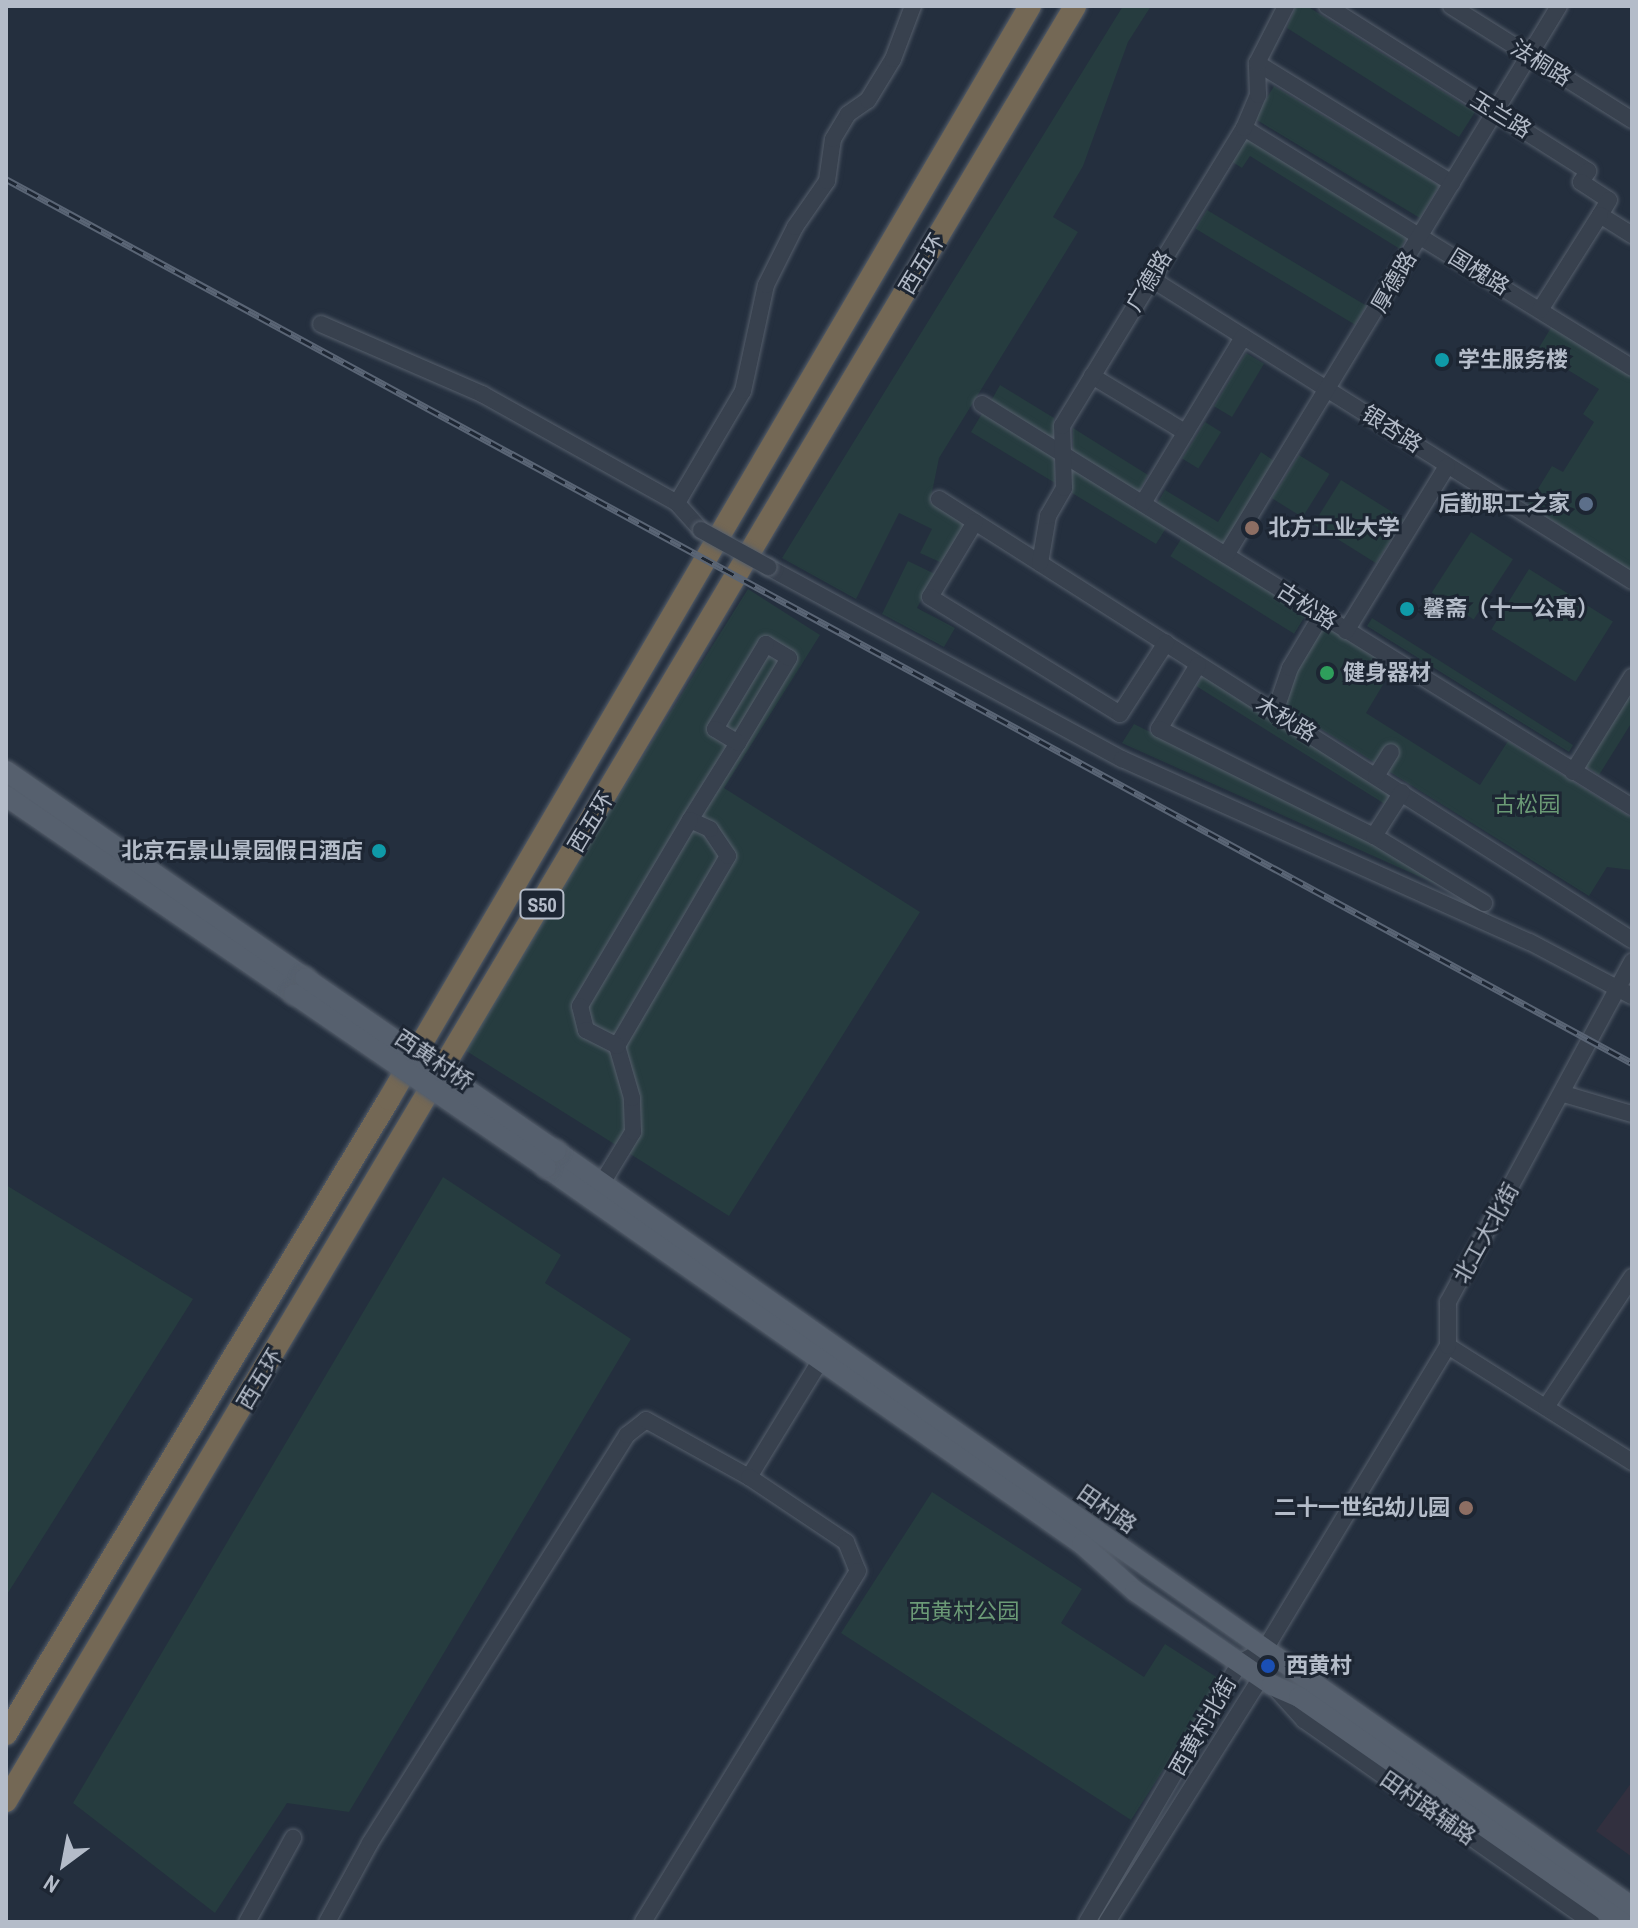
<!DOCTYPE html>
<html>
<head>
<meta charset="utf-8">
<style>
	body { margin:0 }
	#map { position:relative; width:1638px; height:1928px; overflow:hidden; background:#242f3e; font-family:"Archivo Narrow","Noto Sans SC",sans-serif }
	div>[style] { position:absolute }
	.medical>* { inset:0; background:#32303f }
	.green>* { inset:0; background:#263c3f; transform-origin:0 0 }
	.roads { filter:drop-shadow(0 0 2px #565f6c) drop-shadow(0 0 2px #565f6c) }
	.minor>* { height:16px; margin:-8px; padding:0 8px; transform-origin:8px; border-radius:8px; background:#38414e }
	.major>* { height:20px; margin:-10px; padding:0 10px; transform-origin:10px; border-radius:10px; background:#56606e }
	.highway>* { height:22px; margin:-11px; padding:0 11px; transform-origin:11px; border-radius:11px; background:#746855 }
	.rail>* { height:7px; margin-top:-3.5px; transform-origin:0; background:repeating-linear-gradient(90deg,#1d2633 0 12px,#5a6575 0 24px); box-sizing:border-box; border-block:2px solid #5a6575 }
	.bridges { filter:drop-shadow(0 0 2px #565f6c) drop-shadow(0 0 2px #565f6c) }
	.minor-bridge>* { height:16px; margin:-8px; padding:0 8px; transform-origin:8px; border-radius:8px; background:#38414e }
	.major-bridge>* { height:20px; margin:-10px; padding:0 10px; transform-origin:10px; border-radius:10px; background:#56606e }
	.dots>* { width:22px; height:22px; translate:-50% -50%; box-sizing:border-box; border:4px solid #1d2633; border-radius:50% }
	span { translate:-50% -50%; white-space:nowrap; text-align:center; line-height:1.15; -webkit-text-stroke:6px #1d2633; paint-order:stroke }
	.shield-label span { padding:2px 6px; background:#1d2633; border:2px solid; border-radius:6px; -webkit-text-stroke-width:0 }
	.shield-label { font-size:20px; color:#b4bcc9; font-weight:700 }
	.street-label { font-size:22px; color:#b4bcc9 }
	.poi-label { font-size:22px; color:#b4bcc9; font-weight:700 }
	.left { translate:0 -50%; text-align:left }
	.right { translate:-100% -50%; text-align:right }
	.park-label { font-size:22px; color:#6b9a76 }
	.frame { position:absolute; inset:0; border:8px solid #b4bcc9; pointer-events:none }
	.north { position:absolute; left:24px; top:1824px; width:80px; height:80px; -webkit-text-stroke:6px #1d2633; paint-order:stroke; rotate:212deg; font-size:22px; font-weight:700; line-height:32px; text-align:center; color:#b4bcc9 }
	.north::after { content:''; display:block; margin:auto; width:28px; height:36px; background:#b4bcc9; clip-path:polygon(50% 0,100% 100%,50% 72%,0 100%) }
</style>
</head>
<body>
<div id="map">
	<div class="medical">
		<i style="clip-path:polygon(1632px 1782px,1632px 1857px,1596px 1831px)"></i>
	</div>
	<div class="green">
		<i style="clip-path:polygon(1123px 6px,1151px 6px,1128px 42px,1083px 166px,1053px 217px,1078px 232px,939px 458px,930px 502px,966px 524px,942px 563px,920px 553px,932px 529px,899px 513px,856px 599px,782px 558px)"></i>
		<i style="clip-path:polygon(1296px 6px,1307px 6px,1475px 112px,1459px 137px,1287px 28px)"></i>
		<i style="left:1274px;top:86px;width:193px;height:38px;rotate:31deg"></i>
		<i style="clip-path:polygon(1246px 137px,1407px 237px,1400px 249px,1250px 156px,1242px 168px,1231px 161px)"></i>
		<i style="left:1207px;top:210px;width:186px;height:22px;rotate:31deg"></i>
		<i style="clip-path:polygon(1552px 326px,1632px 375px,1632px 572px,1528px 505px,1552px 466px,1563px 472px,1594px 422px,1583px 414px,1599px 389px,1537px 351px)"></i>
		<i style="left:1246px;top:353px;width:21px;height:62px;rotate:31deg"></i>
		<i style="clip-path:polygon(1000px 385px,1054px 418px,1054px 441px,991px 401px)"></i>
		<i style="clip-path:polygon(983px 412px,1054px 455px,1055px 483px,971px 432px)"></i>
		<i style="left:1205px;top:422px;width:19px;height:43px;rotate:32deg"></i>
		<i style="clip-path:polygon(1073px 428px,1148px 475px,1138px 493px,1073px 453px)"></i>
		<i style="clip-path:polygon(1261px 452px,1277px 463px,1225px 547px,1157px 504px,1165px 490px,1218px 522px)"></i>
		<i style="left:1299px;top:455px;width:36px;height:51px;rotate:32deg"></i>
		<i style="clip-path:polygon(1072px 466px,1168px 525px,1156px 544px,1072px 493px)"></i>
		<i style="left:1341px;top:480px;width:74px;height:52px;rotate:32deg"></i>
		<i style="left:1471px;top:532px;width:50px;height:72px;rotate:33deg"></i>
		<i style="left:1183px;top:536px;width:146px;height:24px;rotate:32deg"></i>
		<i style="clip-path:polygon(908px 561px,935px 574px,917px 608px,955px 628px,944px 647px,882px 614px)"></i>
		<i style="left:1529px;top:569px;width:99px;height:71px;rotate:32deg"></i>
		<i style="clip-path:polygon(748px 589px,820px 635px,724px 788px,920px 912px,729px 1216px,460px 1047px)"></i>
		<i style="clip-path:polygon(1372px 618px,1573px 745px,1569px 752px,1367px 626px)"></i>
		<i style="clip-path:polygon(1325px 625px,1393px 668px,1366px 713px,1480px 785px,1508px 741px,1632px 818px,1632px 870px,1607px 867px,1589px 896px,1284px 706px,1295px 672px)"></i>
		<i style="left:1203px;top:675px;width:223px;height:13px;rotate:32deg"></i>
		<i style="clip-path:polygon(1629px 693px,1632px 722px,1599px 775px,1584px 765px)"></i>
		<i style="clip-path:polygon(1134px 724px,1371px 841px,1476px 902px,1122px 743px)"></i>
		<i style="clip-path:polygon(443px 1177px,561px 1255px,545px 1283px,631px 1339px,349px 1812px,287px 1803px,215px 1913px,73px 1803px)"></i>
		<i style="clip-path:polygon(6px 1185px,193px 1299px,6px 1596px)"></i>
		<i style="clip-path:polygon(932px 1492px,1082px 1589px,1061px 1623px,1144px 1677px,1165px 1644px,1221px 1680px,1131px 1820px,841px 1633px)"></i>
	</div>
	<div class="roads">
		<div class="minor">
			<i style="left:1327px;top:6px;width:309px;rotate:32.3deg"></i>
			<i style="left:1588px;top:171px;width:13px;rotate:122deg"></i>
			<i style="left:1581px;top:182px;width:33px;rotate:33deg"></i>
			<i style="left:1609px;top:200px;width:17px;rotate:121deg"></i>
			<i style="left:1600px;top:215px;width:38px;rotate:32deg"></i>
			<i style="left:1451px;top:6px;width:214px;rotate:32.2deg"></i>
			<i style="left:1257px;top:63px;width:229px;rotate:31.6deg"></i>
			<i style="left:1244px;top:128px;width:456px;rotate:31.7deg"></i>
			<i style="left:1150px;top:278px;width:569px;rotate:32.15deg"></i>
			<i style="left:1540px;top:310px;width:112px;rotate:-57.7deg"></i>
			<i style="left:321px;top:324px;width:176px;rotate:23.5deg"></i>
			<i style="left:482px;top:394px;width:223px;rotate:29.2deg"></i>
			<i style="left:1092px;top:376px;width:109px;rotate:31.1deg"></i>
			<i style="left:982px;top:404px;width:765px;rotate:31.8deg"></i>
			<i style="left:939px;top:499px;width:821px;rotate:32.47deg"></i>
			<i style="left:1143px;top:503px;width:194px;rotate:-58.9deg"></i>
			<i style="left:975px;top:522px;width:87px;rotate:121deg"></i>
			<i style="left:930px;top:597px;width:223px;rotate:31.6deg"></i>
			<i style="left:1120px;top:714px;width:85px;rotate:-57.1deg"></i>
			<i style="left:701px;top:530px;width:36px;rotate:-132deg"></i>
			<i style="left:677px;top:503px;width:130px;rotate:-59.5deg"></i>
			<i style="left:743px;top:391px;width:108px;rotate:-77.8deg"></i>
			<i style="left:766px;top:285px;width:65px;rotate:-63.4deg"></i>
			<i style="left:795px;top:227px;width:56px;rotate:-55.2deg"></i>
			<i style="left:827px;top:181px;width:42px;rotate:-81.9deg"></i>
			<i style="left:833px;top:139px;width:29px;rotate:-59deg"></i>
			<i style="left:848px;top:114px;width:24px;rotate:-35deg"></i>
			<i style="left:868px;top:100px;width:48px;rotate:-58.6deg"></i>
			<i style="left:893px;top:59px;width:57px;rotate:-69.3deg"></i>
			<i style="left:1226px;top:555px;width:642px;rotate:-58.76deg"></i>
			<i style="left:1040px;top:563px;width:48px;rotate:-80.3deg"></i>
			<i style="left:1048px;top:516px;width:32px;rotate:-60deg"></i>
			<i style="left:1064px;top:488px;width:62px;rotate:-91.8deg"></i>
			<i style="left:1062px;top:426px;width:349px;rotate:-58.6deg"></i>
			<i style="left:1244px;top:128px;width:36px;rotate:-67deg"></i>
			<i style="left:1258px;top:95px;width:32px;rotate:-92deg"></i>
			<i style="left:1257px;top:63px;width:64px;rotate:-63deg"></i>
			<i style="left:768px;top:567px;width:403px;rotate:28.5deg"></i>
			<i style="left:1122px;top:759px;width:447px;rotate:24.2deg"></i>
			<i style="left:1530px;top:942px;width:115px;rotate:27.9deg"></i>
			<i style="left:1346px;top:631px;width:193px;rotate:-58.5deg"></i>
			<i style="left:1198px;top:665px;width:75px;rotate:121.4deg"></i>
			<i style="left:1159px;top:729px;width:240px;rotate:26.5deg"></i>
			<i style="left:1374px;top:836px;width:129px;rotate:31.3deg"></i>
			<i style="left:1275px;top:712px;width:46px;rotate:-71.2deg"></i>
			<i style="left:1290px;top:668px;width:61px;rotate:-59.2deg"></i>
			<i style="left:1573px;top:772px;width:112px;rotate:-58.2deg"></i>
			<i style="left:1376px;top:776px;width:28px;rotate:-58deg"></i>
			<i style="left:690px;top:820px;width:91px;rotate:-58.1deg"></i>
			<i style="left:738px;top:743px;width:99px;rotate:-59deg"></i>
			<i style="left:789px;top:658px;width:27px;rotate:-149deg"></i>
			<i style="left:766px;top:644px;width:99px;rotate:121deg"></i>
			<i style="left:715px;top:729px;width:27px;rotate:31deg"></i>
			<i style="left:1374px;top:836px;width:52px;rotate:-57.5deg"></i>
			<i style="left:1564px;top:1094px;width:71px;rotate:16.4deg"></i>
			<i style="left:602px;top:1183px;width:60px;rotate:-58.7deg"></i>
			<i style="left:633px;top:1132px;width:34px;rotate:-92deg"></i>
			<i style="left:632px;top:1098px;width:54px;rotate:-106.1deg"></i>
			<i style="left:617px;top:1046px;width:220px;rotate:-59.7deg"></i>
			<i style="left:728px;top:856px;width:32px;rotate:-124deg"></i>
			<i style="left:710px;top:829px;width:22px;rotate:-156deg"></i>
			<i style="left:690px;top:820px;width:216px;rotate:120.6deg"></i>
			<i style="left:580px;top:1006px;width:25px;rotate:76deg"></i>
			<i style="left:586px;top:1030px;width:35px;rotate:27deg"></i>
			<i style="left:1448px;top:1346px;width:218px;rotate:32.2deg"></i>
			<i style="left:1546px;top:1407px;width:156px;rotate:-56.5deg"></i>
			<i style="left:749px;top:1477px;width:136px;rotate:-58.5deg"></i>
			<i style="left:1276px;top:1689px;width:42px;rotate:47.9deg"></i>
			<i style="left:1304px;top:1720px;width:351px;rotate:35.1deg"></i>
			<i style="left:247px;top:1922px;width:96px;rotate:-61.3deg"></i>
			<i style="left:327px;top:1922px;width:90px;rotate:-61.4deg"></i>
			<i style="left:370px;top:1843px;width:482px;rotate:-57.8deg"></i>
			<i style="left:627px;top:1435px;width:24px;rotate:-38deg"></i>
			<i style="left:646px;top:1420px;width:118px;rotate:29deg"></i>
			<i style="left:749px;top:1477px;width:117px;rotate:33.8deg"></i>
			<i style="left:846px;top:1542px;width:31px;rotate:68deg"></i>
			<i style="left:858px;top:1571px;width:412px;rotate:121.5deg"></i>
			<i style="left:1087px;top:1922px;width:275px;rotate:-59.6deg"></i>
			<i style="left:1226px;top:1685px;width:27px;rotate:-57deg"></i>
			<i style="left:1241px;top:1662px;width:27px;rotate:-28deg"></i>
			<i style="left:1107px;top:1922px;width:289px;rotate:-57.8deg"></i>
			<i style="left:1261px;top:1677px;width:28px;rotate:-82deg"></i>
			<i style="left:1265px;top:1649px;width:354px;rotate:-58.9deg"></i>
			<i style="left:1448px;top:1346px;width:44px;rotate:-90deg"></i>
			<i style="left:1448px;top:1302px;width:387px;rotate:-61.6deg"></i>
		</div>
		<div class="major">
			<i style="left:6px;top:771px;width:364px;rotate:34.7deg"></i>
			<i style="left:6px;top:796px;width:349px;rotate:34.5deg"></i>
			<i style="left:556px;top:1151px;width:1315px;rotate:35.09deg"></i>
			<i style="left:546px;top:1167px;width:655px;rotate:35.12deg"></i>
			<i style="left:1082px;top:1544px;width:71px;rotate:41.6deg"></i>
			<i style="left:1135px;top:1591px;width:166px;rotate:34.5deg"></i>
			<i style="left:1272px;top:1685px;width:30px;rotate:24deg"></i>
			<i style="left:1299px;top:1697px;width:393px;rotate:34.9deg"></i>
		</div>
		<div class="highway">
			<i style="left:6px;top:1734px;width:742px;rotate:-58.9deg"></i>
			<i style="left:389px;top:1099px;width:1267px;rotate:-59.61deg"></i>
			<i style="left:6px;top:1801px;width:2089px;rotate:-59.22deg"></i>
		</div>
	</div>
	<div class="rail">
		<i style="left:6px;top:179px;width:1851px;rotate:28.53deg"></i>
	</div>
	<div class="bridges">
		<div class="minor-bridge">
			<i style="left:701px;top:530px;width:77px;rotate:28.9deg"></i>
		</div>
		<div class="major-bridge">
			<i style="left:305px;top:978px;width:305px;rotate:34.6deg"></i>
			<i style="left:294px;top:994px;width:306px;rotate:34.5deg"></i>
		</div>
	</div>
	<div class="dots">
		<i style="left:1442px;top:360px;background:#0f9aa8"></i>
		<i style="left:1586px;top:504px;background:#5c6f8a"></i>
		<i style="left:1252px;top:528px;background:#8d6e63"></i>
		<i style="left:1407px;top:609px;background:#0f9aa8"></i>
		<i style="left:1327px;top:673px;background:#2e9e5b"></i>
		<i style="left:379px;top:851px;background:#0f9aa8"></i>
		<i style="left:1466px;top:1508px;background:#8d6e63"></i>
		<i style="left:1268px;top:1666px;background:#1a4fb4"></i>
	</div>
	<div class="shield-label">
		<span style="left:542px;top:904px">S50</span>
	</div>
	<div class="street-label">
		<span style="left:1541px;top:63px;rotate:32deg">法桐路</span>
		<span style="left:1501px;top:115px;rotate:32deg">玉兰路</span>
		<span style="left:922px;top:264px;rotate:-59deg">西五环</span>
		<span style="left:1479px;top:272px;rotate:32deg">国槐路</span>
		<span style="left:1149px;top:281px;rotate:-59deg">广德路</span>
		<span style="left:1394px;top:282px;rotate:-60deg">厚德路</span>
		<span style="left:1392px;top:429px;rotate:33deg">银杏路</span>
		<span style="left:1307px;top:606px;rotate:33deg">古松路</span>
		<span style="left:1286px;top:719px;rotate:31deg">木秋路</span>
		<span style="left:591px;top:822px;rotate:-59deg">西五环</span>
		<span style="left:434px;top:1060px;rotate:34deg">西黄村桥</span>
		<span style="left:1486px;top:1233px;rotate:-61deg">北工大北街</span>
		<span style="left:260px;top:1379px;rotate:-59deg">西五环</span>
		<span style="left:1107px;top:1509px;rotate:35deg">田村路</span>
		<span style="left:1203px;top:1726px;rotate:-60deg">西黄村北街</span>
		<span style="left:1428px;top:1808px;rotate:35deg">田村路辅路</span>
	</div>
	<div class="poi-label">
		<span class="left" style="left:1458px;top:360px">学生服务楼</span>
		<span class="right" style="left:1570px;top:504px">后勤职工之家</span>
		<span class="left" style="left:1268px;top:528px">北方工业大学</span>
		<span class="left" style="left:1423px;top:609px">馨斋（十一公寓）</span>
		<span class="left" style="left:1343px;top:673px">健身器材</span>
		<span class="right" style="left:363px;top:851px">北京石景山景园假日酒店</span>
		<span class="right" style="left:1450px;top:1508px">二十一世纪幼儿园</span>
		<span class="left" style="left:1286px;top:1666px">西黄村</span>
	</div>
	<div class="park-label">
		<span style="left:1527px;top:805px">古松园</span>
		<span style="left:964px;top:1612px">西黄村公园</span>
	</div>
	<div class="frame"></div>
	<div class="north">N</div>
</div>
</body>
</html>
